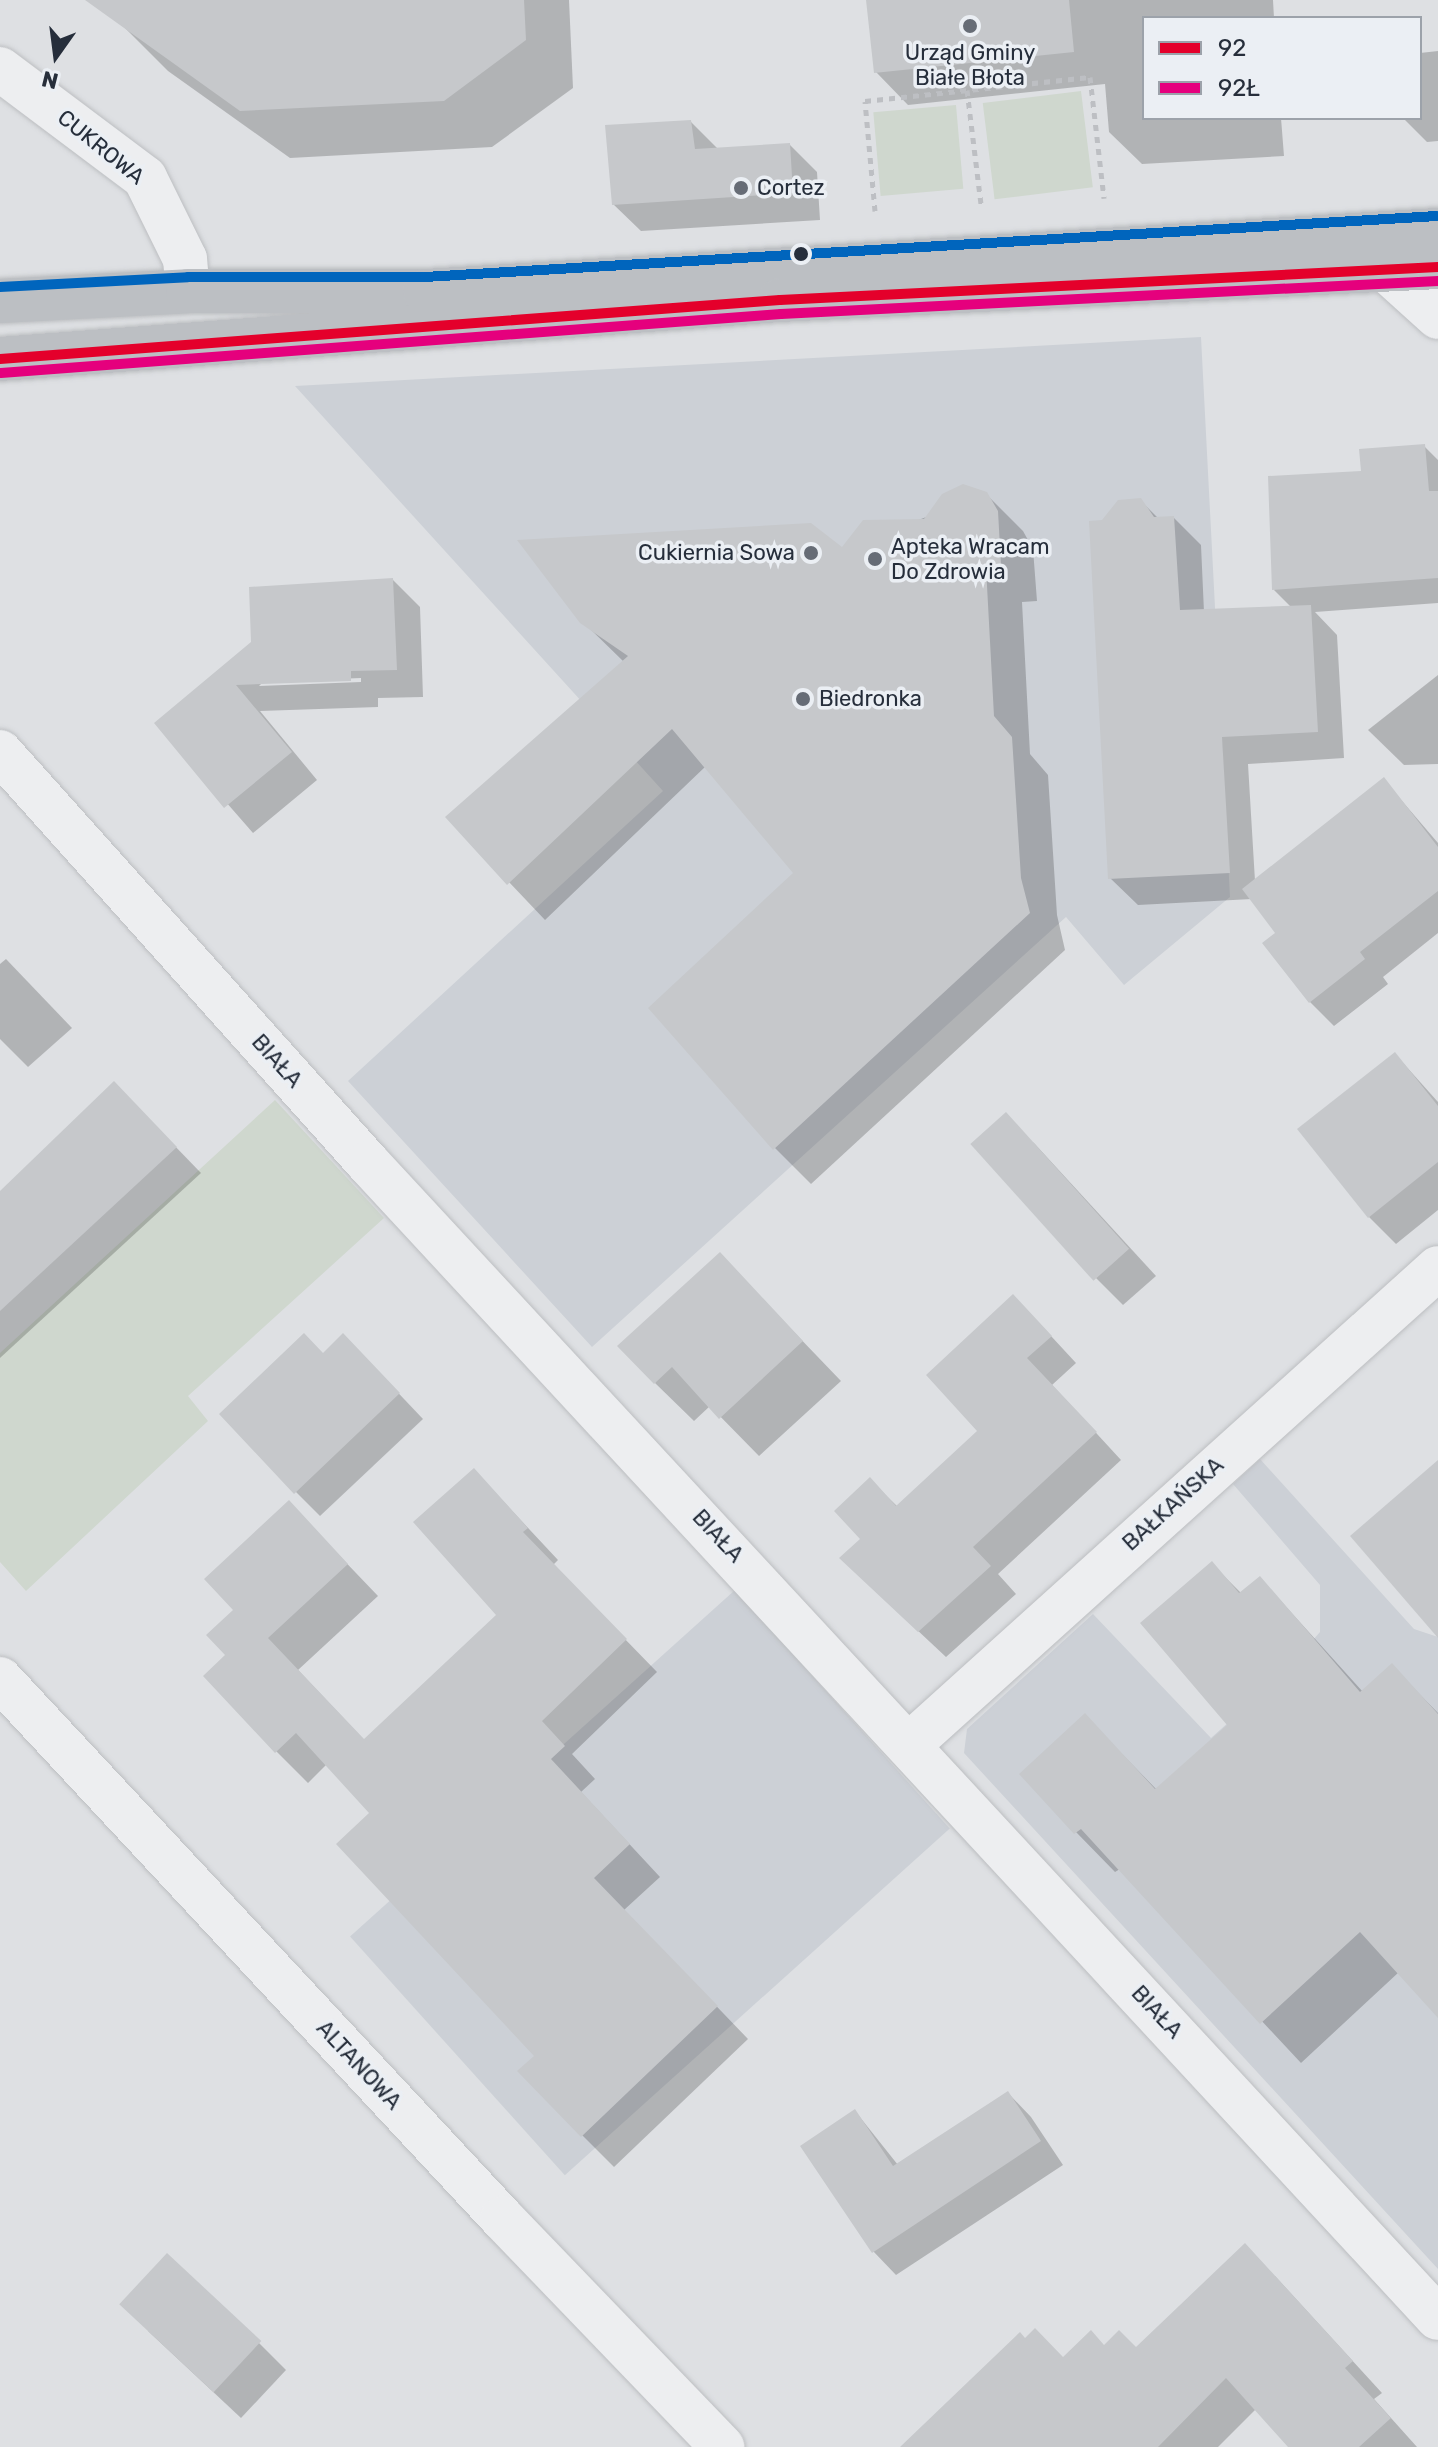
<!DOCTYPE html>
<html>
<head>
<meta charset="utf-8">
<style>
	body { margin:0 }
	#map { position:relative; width:1438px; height:2447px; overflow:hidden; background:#dee0e3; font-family:Rubik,sans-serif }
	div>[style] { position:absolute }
	.built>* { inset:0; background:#ccd0d6; transform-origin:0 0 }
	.green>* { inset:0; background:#cfd7ce; transform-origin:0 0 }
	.shadow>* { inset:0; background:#0003 }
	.building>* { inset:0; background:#c6c8cb; transform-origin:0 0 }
	.path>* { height:5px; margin-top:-2.5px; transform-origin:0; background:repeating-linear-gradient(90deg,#bdbfc3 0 6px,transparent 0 12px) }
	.roads { filter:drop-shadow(0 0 2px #bcbec1) drop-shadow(0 0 2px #bcbec1) }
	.minor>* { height:44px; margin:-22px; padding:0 22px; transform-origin:22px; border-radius:22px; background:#edeef0 }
	.secondary>* { height:44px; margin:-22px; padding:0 22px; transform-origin:22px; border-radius:22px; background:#bcbfc3 }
	.bus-1>* { height:10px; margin:-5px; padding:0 5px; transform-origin:5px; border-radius:5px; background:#e4002b }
	.bus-2>* { height:10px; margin:-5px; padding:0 5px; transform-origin:5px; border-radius:5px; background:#e5007d }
	.bus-3>* { height:10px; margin:-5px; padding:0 5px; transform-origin:5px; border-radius:5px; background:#0065bd }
	.dots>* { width:22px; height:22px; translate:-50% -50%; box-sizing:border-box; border:4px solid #ebeff4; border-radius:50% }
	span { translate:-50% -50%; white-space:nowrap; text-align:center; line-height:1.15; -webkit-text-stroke:7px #ebeff4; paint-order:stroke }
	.poi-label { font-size:22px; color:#262e3b }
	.left { translate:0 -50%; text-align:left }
	.right { translate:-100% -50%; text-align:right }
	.street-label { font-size:22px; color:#262e3b }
	.legend { position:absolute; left:1142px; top:16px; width:280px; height:104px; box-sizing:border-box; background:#ebeff4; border:2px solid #9ca2aa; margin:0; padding:10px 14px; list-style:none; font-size:24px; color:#262e3b }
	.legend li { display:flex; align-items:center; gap:16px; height:40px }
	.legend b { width:40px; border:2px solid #9ca2aa }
	.north { position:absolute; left:16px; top:16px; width:80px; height:80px; -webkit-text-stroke:6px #ebeff4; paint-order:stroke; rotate:194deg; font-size:22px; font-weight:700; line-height:32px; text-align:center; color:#262e3b }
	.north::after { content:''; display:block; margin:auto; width:28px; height:36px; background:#262e3b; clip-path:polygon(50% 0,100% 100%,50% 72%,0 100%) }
</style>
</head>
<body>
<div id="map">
	<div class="built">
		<i style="clip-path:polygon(1201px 337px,1230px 897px,1124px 985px,1066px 917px,592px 1347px,348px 1081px,663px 791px,295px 386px)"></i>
		<i style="clip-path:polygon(1260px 1459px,1414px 1629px,1438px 1637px,1438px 2269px,964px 1753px,967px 1729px,1093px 1614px,1211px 1738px,1285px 1672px,1320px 1632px,1320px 1585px,1233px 1484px)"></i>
		<i style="left:735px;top:1590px;width:321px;height:518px;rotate:48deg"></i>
	</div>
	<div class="green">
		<i style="left:1081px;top:91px;width:97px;height:99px;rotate:83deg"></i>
		<i style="left:956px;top:105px;width:84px;height:83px;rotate:85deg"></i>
		<i style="clip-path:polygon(275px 1100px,384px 1218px,188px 1396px,208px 1421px,26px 1591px,0 1562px,0 1353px)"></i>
	</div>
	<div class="shadow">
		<i style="clip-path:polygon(113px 0,569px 0,573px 88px,492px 147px,290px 158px,168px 71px,120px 23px)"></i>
		<i style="clip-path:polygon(868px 0,1273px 0,1274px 18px,1144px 18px,1144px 118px,1281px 118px,1284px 156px,1142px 164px,1109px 132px,1105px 84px,908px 105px,876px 72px)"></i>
		<i style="clip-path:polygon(1438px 51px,1438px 141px,1427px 142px,1403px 118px,1420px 118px,1420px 53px)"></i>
		<i style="clip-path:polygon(691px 122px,718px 149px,790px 145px,817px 172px,820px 220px,641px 231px,613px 204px)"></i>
		<i style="clip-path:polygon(1424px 446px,1438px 460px,1438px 603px,1315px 612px,1337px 635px,1344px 758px,1248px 764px,1255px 881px,1384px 780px,1438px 843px,1438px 933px,1383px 977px,1388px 984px,1334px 1026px,1310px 1002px,1278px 934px,1252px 899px,1138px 905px,1110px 878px,1103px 522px,1140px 500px,1158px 518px,1174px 518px,1201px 545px,1204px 612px,1292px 608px,1274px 590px,1363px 472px)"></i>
		<i style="clip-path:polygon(986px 494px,1023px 531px,1033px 549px,1037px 601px,1022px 602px,1030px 754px,1048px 775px,1057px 915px,1065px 950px,811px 1184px,775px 1148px,796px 873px,706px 766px,545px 920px,447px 817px,624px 662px,582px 621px,843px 549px)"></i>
		<i style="clip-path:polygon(evenodd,393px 580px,420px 607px,423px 697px,378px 698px,378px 707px,260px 711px,317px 780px,253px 833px,157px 723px,393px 580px,361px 678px,361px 682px,259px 686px,263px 682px,361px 678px)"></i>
		<i style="clip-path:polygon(1438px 675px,1438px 764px,1404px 765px,1368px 730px)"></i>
		<i style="clip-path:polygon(6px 959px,72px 1028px,28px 1067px,0 1039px,0 964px)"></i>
		<i style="clip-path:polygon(1395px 1054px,1438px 1102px,1438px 1210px,1396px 1244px,1369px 1217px)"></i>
		<i style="clip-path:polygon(139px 1109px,201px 1173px,0 1358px,0 1192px)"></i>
		<i style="clip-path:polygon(1033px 1142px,1156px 1276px,1123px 1305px,1096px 1278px)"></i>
		<i style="clip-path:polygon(720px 1255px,841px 1381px,759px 1456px,710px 1406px,694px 1421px,655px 1383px)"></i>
		<i style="clip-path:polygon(1039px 1323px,1076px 1363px,1052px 1385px,1121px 1460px,998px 1574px,1016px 1594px,946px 1657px,868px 1584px,863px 1540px,870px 1480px,898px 1507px,980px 1431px)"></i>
		<i style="clip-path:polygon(324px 1356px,367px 1360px,423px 1419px,320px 1516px,296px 1492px)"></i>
		<i style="clip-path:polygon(474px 1470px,558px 1560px,553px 1565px,657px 1672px,572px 1754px,595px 1779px,581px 1792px,660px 1877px,624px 1910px,748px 2039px,614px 2167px,582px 2135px,536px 2056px,372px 1814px,327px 1764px,308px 1783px,276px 1751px,228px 1656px,236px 1610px,289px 1503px,378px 1596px,298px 1670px,365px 1741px,499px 1615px)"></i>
		<i style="clip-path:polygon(1212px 1564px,1242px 1594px,1260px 1578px,1363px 1692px,1392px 1666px,1438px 1713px,1438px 2015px,1399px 1972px,1301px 2063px,1120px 1869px,1115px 1872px,1076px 1832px,1085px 1716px,1157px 1790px,1230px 1725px)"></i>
		<i style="clip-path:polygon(1008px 2093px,1031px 2117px,1063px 2165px,896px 2275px,873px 2251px,855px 2111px,898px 2165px)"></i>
		<i style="clip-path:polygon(1275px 2276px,1382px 2393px,1374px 2399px,1417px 2447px,1291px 2447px,1256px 2409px,1218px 2447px,903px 2447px,1025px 2340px,1064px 2359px,1105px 2347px,1136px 2350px)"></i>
		<i style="clip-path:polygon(148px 2331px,259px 2343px,286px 2370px,241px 2418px)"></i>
	</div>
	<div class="building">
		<i style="clip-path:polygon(85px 0,524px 0,526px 40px,444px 101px,240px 111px)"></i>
		<i style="clip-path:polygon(866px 0,1069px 0,1074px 52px,874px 73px)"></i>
		<i style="clip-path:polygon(691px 120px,695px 149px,790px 143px,793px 193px,612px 205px,605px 125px)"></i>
		<i style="clip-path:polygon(1425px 444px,1429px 491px,1438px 491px,1438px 578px,1272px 590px,1268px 476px,1361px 471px,1359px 449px)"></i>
		<i style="clip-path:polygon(963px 484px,987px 492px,998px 511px,1001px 565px,986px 567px,994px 716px,1012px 737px,1021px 878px,1030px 913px,773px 1150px,648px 1008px,793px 873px,672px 729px,507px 885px,445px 817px,628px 656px,580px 623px,517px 540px,811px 523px,842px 547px,863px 520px,924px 519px,942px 494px)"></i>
		<i style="clip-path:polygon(1141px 498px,1154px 517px,1174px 516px,1180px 610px,1311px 605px,1318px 732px,1222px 737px,1230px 873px,1108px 879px,1089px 521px,1102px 520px,1118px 500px)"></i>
		<i style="clip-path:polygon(393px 578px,397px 670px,351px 671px,351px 681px,236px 685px,292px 752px,224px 808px,154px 723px,251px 642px,249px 587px)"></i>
		<i style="clip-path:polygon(1384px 777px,1438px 847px,1438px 891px,1360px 952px,1365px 959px,1309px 1003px,1262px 943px,1275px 933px,1242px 889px)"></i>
		<i style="clip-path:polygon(1395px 1052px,1438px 1106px,1438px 1162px,1368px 1218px,1297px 1129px)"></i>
		<i style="clip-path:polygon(114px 1081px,177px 1147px,0 1311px,0 1191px)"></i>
		<i style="left:1006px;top:1112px;width:184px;height:48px;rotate:48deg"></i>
		<i style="clip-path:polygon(720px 1252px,803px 1341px,719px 1419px,672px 1367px,654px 1384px,617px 1346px)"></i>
		<i style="clip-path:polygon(1013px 1294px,1052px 1336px,1027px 1358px,1097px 1432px,973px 1547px,991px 1566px,918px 1632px,839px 1558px,860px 1539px,834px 1511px,870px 1477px,896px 1506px,977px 1431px,926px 1375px)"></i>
		<i style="clip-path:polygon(304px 1333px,323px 1353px,343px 1333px,400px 1393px,294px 1494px,219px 1414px)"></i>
		<i style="clip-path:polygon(1438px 1460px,1438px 1638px,1350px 1536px)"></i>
		<i style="clip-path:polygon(474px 1468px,528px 1528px,523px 1532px,627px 1639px,542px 1721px,565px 1746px,551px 1759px,630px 1844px,594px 1878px,718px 2006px,581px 2137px,517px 2071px,534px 2056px,336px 1844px,369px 1813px,296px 1733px,275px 1753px,203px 1676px,225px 1655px,206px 1635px,233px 1610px,204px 1579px,289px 1500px,348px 1564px,268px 1638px,364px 1739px,496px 1615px,413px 1522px)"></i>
		<i style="clip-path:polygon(1212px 1561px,1239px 1593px,1260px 1576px,1360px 1692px,1392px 1663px,1438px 1714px,1438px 2018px,1360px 1932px,1260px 2024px,1081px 1829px,1074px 1834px,1019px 1774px,1085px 1713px,1155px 1789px,1227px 1725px,1140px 1623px)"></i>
		<i style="clip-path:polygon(1008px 2091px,1041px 2141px,872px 2253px,800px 2146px,855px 2109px,893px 2166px)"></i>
		<i style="clip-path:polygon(1245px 2243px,1353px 2361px,1345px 2368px,1391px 2418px,1359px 2447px,1288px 2447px,1226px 2378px,1158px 2447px,900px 2447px,1020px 2332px,1025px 2338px,1035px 2328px,1063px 2357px,1091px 2330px,1104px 2345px,1119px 2330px,1136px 2347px)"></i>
		<i style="left:167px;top:2253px;width:129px;height:70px;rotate:43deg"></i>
	</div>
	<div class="path">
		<i style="left:967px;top:90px;width:115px;rotate:83deg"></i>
		<i style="left:875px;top:211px;width:110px;rotate:-95.2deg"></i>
		<i style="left:865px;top:101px;width:226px;rotate:-6.1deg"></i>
		<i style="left:1090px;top:77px;width:122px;rotate:83.4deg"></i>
	</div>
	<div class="roads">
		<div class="minor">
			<i style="left:0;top:69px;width:181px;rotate:36.9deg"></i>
			<i style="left:145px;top:178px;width:90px;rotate:63.7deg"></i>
			<i style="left:185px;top:259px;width:32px;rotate:85deg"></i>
			<i style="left:1366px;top:252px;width:97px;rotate:42.1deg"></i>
			<i style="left:0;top:752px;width:552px;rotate:48.16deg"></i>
			<i style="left:368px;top:1163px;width:1574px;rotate:47.19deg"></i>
			<i style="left:0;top:1679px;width:737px;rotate:47.04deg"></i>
			<i style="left:502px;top:2218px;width:318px;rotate:46.1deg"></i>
			<i style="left:911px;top:1743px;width:709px;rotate:-42.03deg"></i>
		</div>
		<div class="secondary">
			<i style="left:0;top:301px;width:188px;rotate:-3deg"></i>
			<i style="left:188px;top:291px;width:237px"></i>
			<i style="left:425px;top:291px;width:1015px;rotate:-3.45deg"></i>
			<i style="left:0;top:359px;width:782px;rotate:-4.33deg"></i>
			<i style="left:780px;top:300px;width:659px;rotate:-2.87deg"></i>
		</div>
	</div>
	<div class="bus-1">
		<i style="left:0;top:359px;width:782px;rotate:-4.33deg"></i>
		<i style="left:780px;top:300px;width:659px;rotate:-2.87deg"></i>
	</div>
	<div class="bus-2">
		<i style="left:1px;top:373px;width:782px;rotate:-4.33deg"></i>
		<i style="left:781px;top:314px;width:658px;rotate:-2.88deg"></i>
	</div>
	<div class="bus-3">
		<i style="left:0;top:287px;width:188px;rotate:-3deg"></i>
		<i style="left:188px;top:277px;width:237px"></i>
		<i style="left:425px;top:277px;width:1014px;rotate:-3.45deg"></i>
	</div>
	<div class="dots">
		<i style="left:970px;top:26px;background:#666c76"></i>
		<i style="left:741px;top:188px;background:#666c76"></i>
		<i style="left:801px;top:254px;background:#262e3b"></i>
		<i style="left:811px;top:553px;background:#666c76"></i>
		<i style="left:875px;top:559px;background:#666c76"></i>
		<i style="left:803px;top:699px;background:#666c76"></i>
	</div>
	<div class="poi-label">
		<span style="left:970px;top:65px">Urząd Gminy<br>Białe Błota</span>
		<span class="left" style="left:757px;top:188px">Cortez</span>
		<span class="left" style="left:891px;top:559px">Apteka Wracam<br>Do Zdrowia</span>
		<span class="right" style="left:795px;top:553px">Cukiernia Sowa</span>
		<span class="left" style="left:819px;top:699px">Biedronka</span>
	</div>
	<div class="street-label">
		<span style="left:101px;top:147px;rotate:39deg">CUKROWA</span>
		<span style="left:277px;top:1061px;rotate:48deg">BIAŁA</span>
		<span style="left:1173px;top:1504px;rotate:-42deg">BAŁKAŃSKA</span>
		<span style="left:718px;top:1536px;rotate:47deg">BIAŁA</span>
		<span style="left:1157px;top:2012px;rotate:47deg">BIAŁA</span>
		<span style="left:359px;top:2065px;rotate:47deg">ALTANOWA</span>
	</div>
	<ul class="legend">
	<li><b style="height:10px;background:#e4002b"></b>92</li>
	<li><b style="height:10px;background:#e5007d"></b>92Ł</li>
	</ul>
	<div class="north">N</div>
</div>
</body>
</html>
